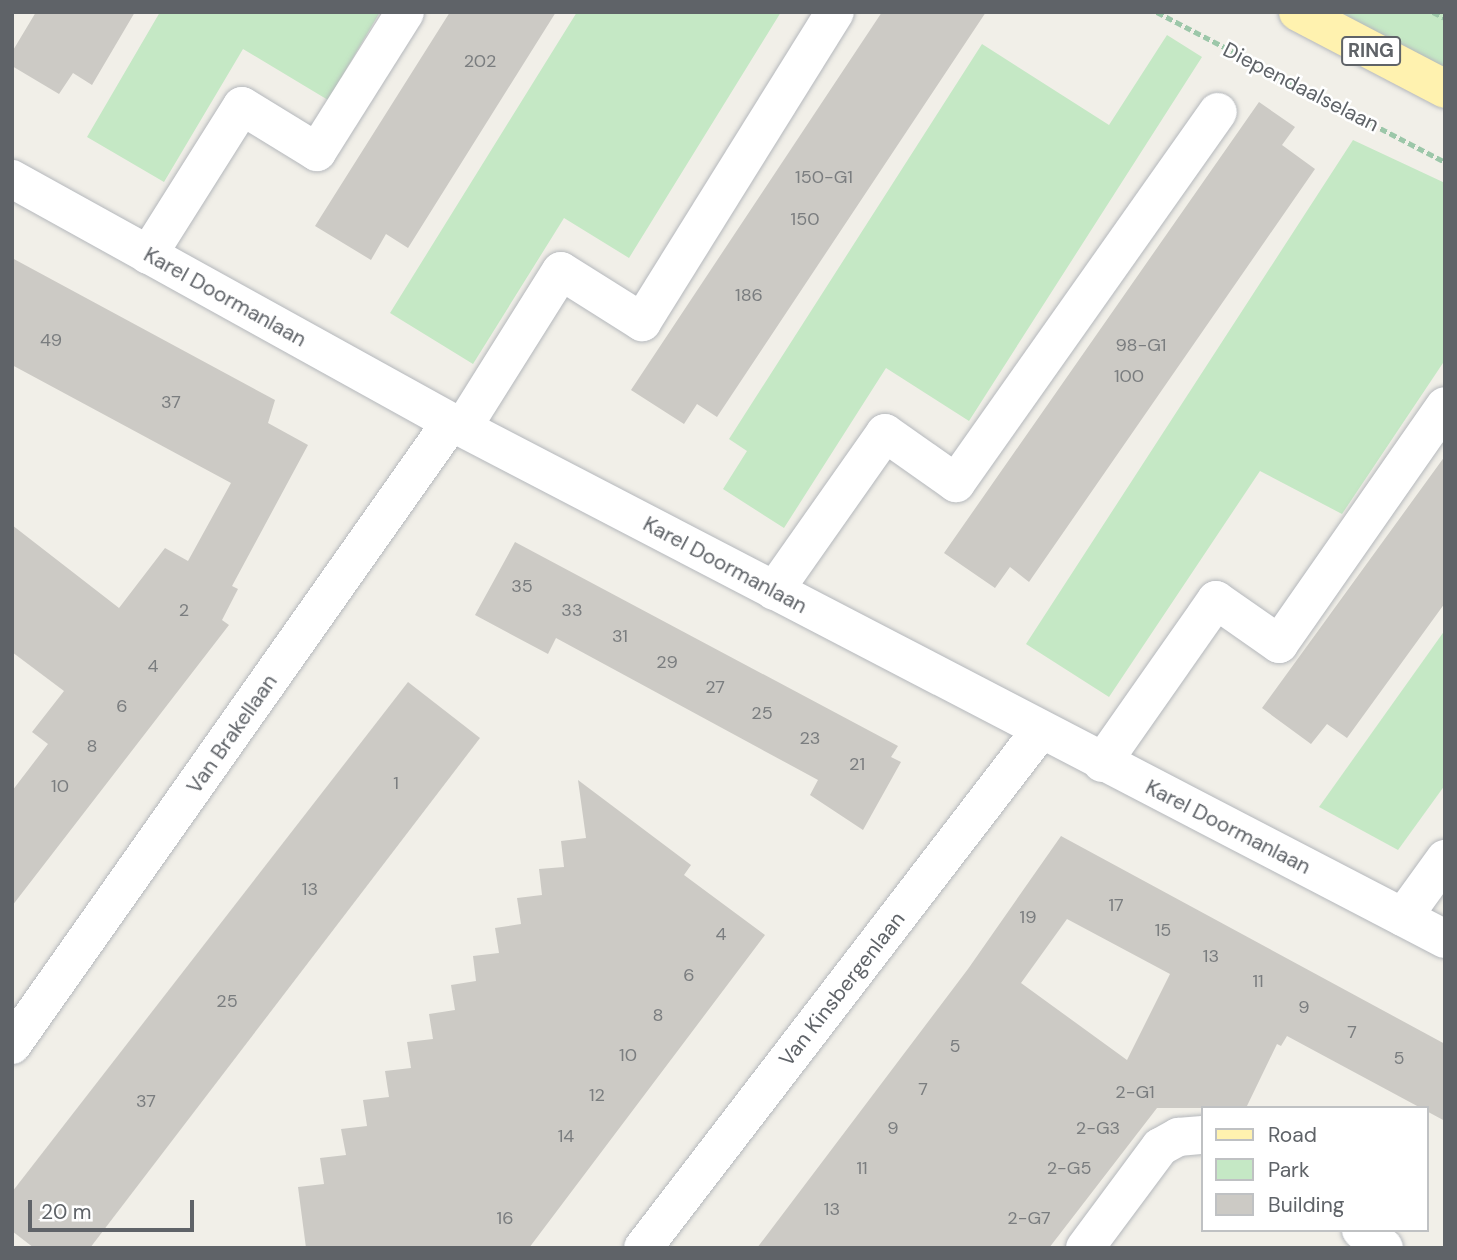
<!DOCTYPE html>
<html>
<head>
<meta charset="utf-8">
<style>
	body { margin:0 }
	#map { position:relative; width:1457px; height:1260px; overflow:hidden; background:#f1efe8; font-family:"DM Sans",sans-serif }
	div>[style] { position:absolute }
	.green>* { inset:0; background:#c5e8c5 }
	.building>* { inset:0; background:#cccac5 }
	.path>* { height:4.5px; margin-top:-2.25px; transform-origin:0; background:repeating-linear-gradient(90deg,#9cc7a9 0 7px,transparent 0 10.5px) }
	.roads { filter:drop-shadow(0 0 2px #b5b8bc) drop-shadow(0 0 2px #b5b8bc) }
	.minor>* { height:38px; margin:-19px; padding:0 19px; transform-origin:19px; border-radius:19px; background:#fff }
	.major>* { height:38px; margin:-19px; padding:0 19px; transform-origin:19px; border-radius:19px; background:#fff2af }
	span { translate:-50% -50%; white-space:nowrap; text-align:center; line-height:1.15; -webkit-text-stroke:5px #fff; paint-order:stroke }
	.number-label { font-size:18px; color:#7a7d7f }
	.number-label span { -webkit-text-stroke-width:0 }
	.shield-label span { padding:2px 5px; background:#fff; border:2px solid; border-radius:5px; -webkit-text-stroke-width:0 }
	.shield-label { font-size:19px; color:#5f6368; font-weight:700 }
	.street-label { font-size:21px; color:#5f6368 }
	.frame { position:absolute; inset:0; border:14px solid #5f6368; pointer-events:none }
	.legend { position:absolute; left:1201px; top:1106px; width:228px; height:126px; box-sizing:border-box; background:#fff; border:2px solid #bfc1c3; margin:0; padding:9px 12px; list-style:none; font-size:21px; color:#5f6368 }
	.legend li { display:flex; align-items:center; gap:14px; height:35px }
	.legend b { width:35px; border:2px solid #bfc1c3 }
	.scale { position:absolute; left:28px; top:1200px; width:166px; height:32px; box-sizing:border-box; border:4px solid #5f6368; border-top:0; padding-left:9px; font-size:21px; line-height:24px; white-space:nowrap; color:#5f6368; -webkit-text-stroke:5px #fff; paint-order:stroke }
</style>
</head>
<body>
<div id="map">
	<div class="green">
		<i style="clip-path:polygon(160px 12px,380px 12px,328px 100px,243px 49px,164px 182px,87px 137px)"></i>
		<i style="clip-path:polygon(577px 12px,781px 12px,629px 258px,564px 218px,473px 364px,390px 313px)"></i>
		<i style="clip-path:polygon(1330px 12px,1445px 12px,1445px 70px)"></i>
		<i style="clip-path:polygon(1167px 35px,1202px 57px,969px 421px,886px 368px,784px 528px,723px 489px,747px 451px,729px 439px,982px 44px,1109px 125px)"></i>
		<i style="clip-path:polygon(1353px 140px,1445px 183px,1445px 360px,1342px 514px,1260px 471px,1109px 697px,1026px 644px)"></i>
		<i style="clip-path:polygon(1445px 630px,1445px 785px,1398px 850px,1319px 807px)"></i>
	</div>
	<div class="building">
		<i style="clip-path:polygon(36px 12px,135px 12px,92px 85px,73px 73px,59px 94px,12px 66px,12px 52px)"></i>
		<i style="clip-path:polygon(450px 12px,556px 12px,408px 248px,386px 234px,371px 260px,315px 226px)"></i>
		<i style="clip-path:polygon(882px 12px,986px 12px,717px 417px,697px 404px,684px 424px,631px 390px)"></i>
		<i style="clip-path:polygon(1259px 102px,1295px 127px,1282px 145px,1315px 169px,1029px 582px,1010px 567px,995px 588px,944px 553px)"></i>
		<i style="clip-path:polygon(12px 258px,275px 400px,268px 423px,308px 445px,232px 586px,238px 589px,222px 620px,229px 625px,12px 906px,12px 791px,48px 744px,32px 732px,64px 691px,12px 652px,12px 525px,119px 608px,165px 548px,188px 561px,231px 483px,12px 365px)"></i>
		<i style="clip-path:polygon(1445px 456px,1445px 603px,1347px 738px,1327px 724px,1311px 744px,1262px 708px)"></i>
		<i style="clip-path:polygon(515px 542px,898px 746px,891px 757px,901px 762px,863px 830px,810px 795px,818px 780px,556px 638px,548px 654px,475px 615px)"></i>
		<i style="clip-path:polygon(408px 682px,480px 738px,90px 1248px,34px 1248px,12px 1231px,12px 1192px)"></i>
		<i style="clip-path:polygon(578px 780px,691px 865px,684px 875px,765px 935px,529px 1248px,306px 1248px,298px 1187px,324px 1184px,320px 1158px,346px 1155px,341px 1129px,367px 1126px,363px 1100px,389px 1097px,385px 1071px,411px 1068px,407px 1042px,433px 1039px,429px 1014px,455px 1010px,451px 985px,476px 981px,473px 956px,499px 953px,495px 928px,521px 924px,517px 898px,542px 895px,539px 869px,564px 867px,561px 841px,586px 838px)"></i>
		<i style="clip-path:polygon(evenodd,1061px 836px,1445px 1044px,1445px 1121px,1287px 1036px,1281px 1046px,1277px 1044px,1246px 1108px,1157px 1108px,1049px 1248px,757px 1248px,968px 969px,1061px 836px,1067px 919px,1170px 974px,1127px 1060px,1021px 983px,1067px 919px)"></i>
	</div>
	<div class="path">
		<i style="left:1157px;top:12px;width:325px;rotate:27.5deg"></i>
		<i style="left:1433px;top:12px;width:13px;rotate:27deg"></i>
	</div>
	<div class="roads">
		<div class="minor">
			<i style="left:12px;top:179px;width:502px;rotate:28.97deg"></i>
			<i style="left:451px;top:422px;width:1120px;rotate:27.48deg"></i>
			<i style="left:148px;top:255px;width:176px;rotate:-57.8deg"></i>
			<i style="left:242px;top:106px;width:88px;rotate:31.5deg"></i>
			<i style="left:317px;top:152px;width:165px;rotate:-57.8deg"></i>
			<i style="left:463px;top:427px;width:184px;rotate:-57.9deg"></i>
			<i style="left:561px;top:271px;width:96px;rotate:32.2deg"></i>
			<i style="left:642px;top:322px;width:365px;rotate:-58.1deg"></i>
			<i style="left:774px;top:591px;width:193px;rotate:-54.9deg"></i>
			<i style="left:885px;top:433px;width:87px;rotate:35.2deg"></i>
			<i style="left:956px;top:483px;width:454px;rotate:-54.8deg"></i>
			<i style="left:1102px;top:763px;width:199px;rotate:-55deg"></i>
			<i style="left:1216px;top:600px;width:77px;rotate:34.9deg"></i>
			<i style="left:1279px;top:644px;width:290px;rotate:-55.1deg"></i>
			<i style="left:1403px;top:917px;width:72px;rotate:-54.1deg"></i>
			<i style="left:12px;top:1045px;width:762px;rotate:-54.83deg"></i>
			<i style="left:1361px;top:1230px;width:29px;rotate:38deg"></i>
			<i style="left:643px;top:1248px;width:652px;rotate:-52.48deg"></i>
			<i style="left:1085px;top:1248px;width:126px;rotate:-53.4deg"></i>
			<i style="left:1160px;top:1147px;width:21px;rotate:-29deg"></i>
			<i style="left:1178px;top:1137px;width:25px;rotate:-5deg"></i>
		</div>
		<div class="major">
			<i style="left:1298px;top:12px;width:166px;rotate:27.6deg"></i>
		</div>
	</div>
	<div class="number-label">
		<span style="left:480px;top:61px">202</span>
		<span style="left:824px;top:177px">150-G1</span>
		<span style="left:805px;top:219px">150</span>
		<span style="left:749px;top:295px">186</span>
		<span style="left:51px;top:340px">49</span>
		<span style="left:1141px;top:345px">98-G1</span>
		<span style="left:1129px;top:376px">100</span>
		<span style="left:171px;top:402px">37</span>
		<span style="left:522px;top:586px">35</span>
		<span style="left:184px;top:610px">2</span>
		<span style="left:572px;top:610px">33</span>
		<span style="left:620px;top:636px">31</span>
		<span style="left:667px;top:662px">29</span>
		<span style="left:153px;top:666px">4</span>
		<span style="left:715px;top:687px">27</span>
		<span style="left:122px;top:706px">6</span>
		<span style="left:762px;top:713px">25</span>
		<span style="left:810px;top:738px">23</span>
		<span style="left:92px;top:746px">8</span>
		<span style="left:857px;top:764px">21</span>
		<span style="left:396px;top:783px">1</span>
		<span style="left:60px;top:786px">10</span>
		<span style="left:310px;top:889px">13</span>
		<span style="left:1116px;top:905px">17</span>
		<span style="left:1028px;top:917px">19</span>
		<span style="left:1163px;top:930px">15</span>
		<span style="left:721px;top:934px">4</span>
		<span style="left:1211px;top:956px">13</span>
		<span style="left:689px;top:975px">6</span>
		<span style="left:1258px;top:981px">11</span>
		<span style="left:227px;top:1001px">25</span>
		<span style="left:1304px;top:1007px">9</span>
		<span style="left:658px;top:1015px">8</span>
		<span style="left:1352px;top:1032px">7</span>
		<span style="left:955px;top:1046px">5</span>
		<span style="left:628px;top:1055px">10</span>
		<span style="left:1399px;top:1058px">5</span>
		<span style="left:923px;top:1089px">7</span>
		<span style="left:1135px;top:1092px">2-G1</span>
		<span style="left:597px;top:1095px">12</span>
		<span style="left:146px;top:1101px">37</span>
		<span style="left:893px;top:1128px">9</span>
		<span style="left:1098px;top:1128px">2-G3</span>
		<span style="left:566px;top:1136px">14</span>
		<span style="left:862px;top:1168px">11</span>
		<span style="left:1069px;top:1168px">2-G5</span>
		<span style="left:832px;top:1209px">13</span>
		<span style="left:505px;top:1218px">16</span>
		<span style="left:1029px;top:1218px">2-G7</span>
	</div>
	<div class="shield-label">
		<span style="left:1371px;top:51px">RING</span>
	</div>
	<div class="street-label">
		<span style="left:1301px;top:87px;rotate:27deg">Diependaalselaan</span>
		<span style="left:225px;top:297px;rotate:29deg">Karel Doormanlaan</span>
		<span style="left:725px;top:565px;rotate:28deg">Karel Doormanlaan</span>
		<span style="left:232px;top:734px;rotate:-55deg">Van Brakellaan</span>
		<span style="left:1228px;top:827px;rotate:27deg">Karel Doormanlaan</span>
		<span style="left:842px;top:989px;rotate:-52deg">Van Kinsbergenlaan</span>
	</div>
	<div class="frame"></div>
	<ul class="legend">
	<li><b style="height:9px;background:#fff2af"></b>Road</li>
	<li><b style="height:19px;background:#c5e8c5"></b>Park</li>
	<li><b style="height:19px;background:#cccac5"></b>Building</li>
	</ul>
	<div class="scale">20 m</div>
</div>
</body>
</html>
